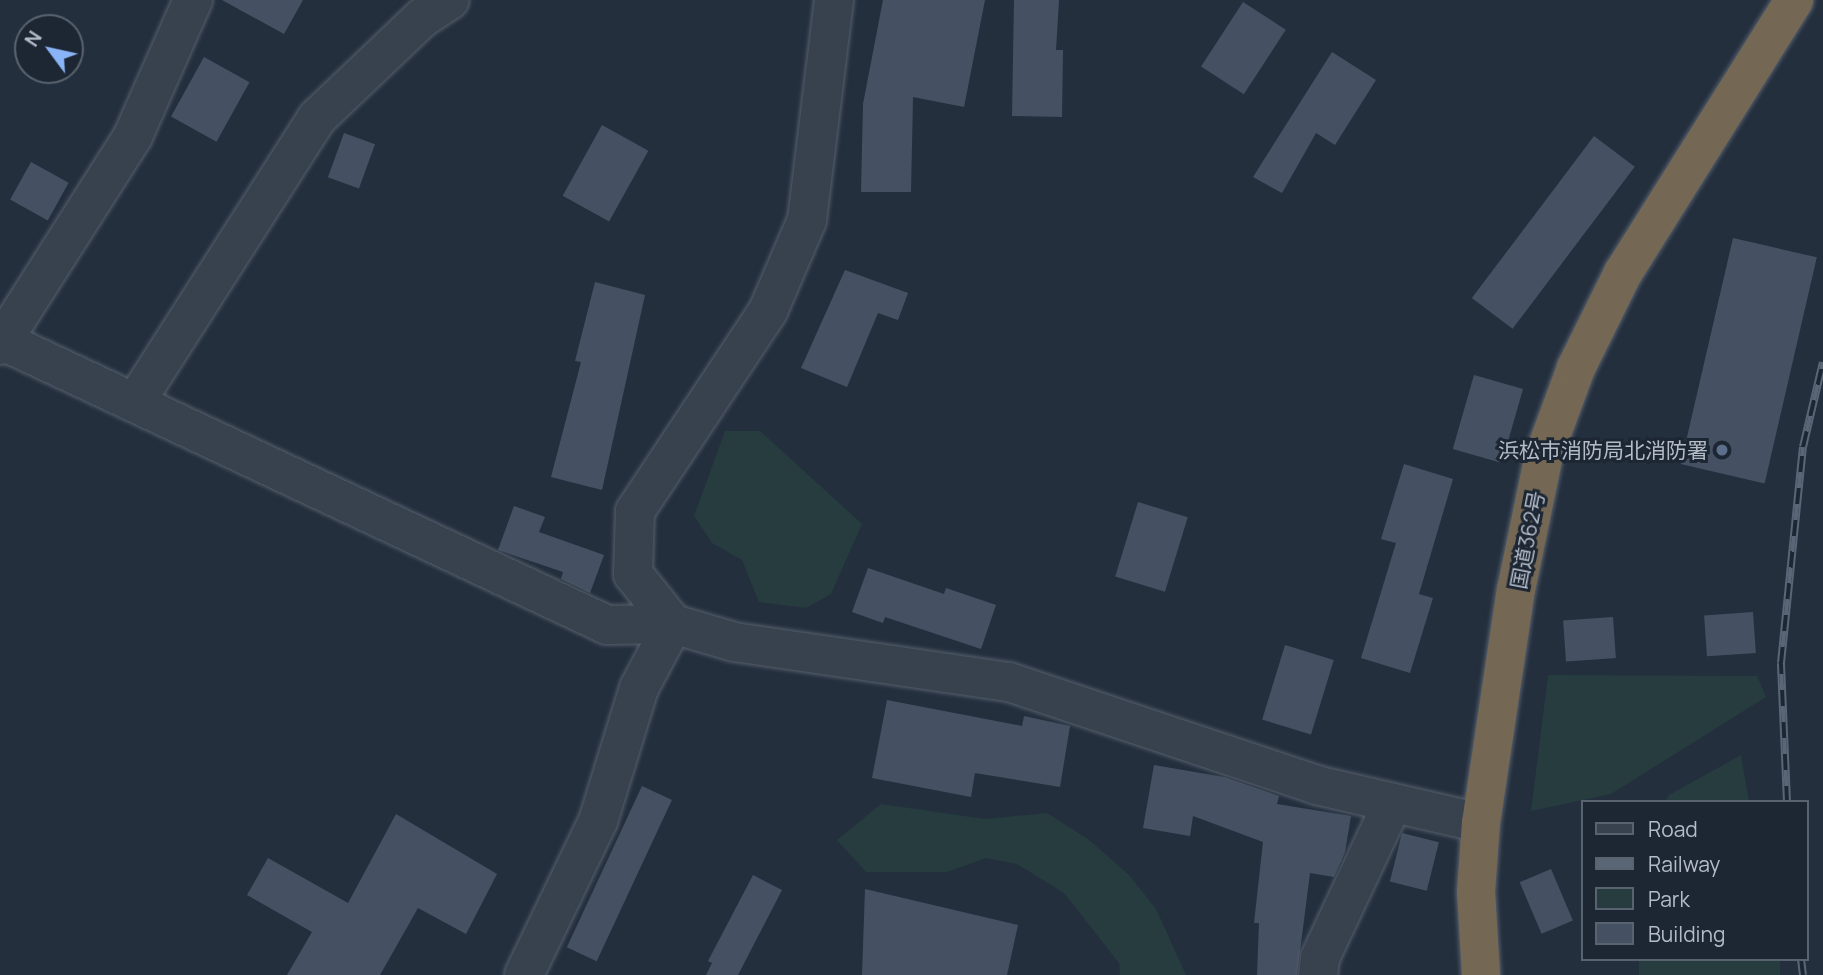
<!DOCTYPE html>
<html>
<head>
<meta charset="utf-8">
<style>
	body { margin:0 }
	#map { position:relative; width:1823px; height:975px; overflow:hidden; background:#242f3e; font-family:Manrope,"Noto Sans JP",sans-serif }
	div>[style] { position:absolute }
	.green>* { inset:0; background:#263c3f; transform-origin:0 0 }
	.building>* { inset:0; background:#455162; transform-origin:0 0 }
	.roads { filter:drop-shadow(0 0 2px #565f6c) drop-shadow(0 0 2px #565f6c) }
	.minor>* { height:38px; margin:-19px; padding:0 19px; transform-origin:19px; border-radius:19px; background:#38414e }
	.highway>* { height:38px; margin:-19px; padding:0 19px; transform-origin:19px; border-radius:19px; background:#746855 }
	.rail>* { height:8px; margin-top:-4px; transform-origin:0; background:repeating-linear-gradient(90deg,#1d2633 0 16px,#5a6575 0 32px); box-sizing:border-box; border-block:2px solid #5a6575 }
	.dots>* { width:19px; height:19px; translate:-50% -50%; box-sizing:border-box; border:4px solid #1d2633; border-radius:50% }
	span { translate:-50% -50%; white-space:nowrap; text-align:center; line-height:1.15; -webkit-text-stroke:6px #1d2633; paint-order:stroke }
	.poi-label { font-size:21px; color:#b4bcc9 }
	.right { translate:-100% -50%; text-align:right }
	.street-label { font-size:21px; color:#b4bcc9 }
	.legend { position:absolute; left:1581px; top:800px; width:228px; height:161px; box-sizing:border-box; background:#1d2633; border:2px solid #59626f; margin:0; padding:9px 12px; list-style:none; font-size:21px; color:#b4bcc9 }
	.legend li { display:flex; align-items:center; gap:14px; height:35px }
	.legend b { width:35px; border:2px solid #59626f }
	.north { position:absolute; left:14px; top:14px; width:70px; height:70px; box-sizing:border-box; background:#1d2633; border:2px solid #59626f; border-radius:50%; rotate:303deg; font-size:19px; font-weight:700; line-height:28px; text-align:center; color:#b4bcc9 }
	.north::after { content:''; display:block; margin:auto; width:24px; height:32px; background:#8ab4f8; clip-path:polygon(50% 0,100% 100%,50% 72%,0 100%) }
</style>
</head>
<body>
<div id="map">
	<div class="green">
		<i style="clip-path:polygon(725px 431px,760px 431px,862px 524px,831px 594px,806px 608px,759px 602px,742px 560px,712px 543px,694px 516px)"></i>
		<i style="clip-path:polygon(1548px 675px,1757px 676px,1766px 697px,1611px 794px,1531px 811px)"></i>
		<i style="clip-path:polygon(1741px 755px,1749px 802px,1665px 802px,1669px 795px)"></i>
		<i style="clip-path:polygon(881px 804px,985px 819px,1047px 813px,1088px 839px,1129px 875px,1156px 909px,1186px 975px,1120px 975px,1119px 963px,1064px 893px,1017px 864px,986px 858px,947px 872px,866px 872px,837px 840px)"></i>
		<i style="left:1639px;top:959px;width:141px;height:18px"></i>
	</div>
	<div class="building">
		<i style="clip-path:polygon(222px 0,303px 0,284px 34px)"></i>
		<i style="clip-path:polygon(883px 0,985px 0,964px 107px,913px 97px,911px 192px,861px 192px,863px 104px)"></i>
		<i style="clip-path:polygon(1014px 0,1059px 0,1056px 50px,1063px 50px,1062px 117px,1012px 116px)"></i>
		<i style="left:1243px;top:2px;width:51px;height:77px;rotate:33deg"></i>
		<i style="clip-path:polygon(1332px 52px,1376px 80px,1335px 145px,1316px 133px,1282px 193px,1253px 177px)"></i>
		<i style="left:204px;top:57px;width:52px;height:68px;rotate:29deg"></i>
		<i style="left:602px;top:125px;width:53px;height:81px;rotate:29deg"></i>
		<i style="left:344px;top:133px;width:33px;height:47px;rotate:20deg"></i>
		<i style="left:1594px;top:136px;width:51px;height:203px;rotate:37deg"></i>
		<i style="left:31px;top:162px;width:43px;height:43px;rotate:29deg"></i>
		<i style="left:1733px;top:238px;width:86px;height:232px;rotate:13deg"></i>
		<i style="clip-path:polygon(845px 270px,908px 293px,898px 320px,878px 313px,847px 387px,801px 368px)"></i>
		<i style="clip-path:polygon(595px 282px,645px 295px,602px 490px,551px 477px,581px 362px,575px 361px)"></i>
		<i style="left:1474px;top:375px;width:51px;height:77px;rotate:16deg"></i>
		<i style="clip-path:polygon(1404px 464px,1453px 479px,1419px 594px,1433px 598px,1410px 673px,1361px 658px,1396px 543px,1381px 539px)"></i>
		<i style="left:1138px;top:502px;width:52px;height:78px;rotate:17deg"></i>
		<i style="clip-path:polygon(514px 506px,545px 517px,539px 532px,604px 555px,590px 593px,561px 579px,563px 572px,498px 550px)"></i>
		<i style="clip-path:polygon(868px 568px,944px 594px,946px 588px,996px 605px,981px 649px,885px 617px,883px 623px,852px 612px)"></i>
		<i style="left:1753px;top:612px;width:41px;height:49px;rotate:86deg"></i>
		<i style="left:1613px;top:617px;width:41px;height:50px;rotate:86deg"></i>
		<i style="left:1285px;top:645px;width:51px;height:78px;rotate:17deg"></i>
		<i style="clip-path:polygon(887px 700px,1022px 726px,1024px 716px,1070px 726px,1060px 787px,975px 773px,971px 797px,872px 778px)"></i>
		<i style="clip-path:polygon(1154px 765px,1224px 777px,1279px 796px,1277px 804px,1351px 816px,1345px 852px,1334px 877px,1310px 873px,1297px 975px,1257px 975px,1259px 923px,1254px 923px,1263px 842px,1193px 816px,1190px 836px,1143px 828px)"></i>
		<i style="left:642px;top:786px;width:33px;height:178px;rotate:25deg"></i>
		<i style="clip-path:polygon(396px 814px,497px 874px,466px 934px,418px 908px,380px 975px,287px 975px,312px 932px,247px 895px,268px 858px,348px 903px)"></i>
		<i style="left:1402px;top:833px;width:38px;height:50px;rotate:14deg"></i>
		<i style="left:1551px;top:869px;width:56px;height:34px;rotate:67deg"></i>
		<i style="clip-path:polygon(753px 875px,782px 890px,738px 975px,706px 975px,712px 963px,708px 961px)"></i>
		<i style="clip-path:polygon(865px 889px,1018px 925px,1007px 975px,862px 975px)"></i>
	</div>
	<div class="roads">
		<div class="minor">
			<i style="left:834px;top:0;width:222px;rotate:97deg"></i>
			<i style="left:807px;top:220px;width:99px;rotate:113.2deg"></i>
			<i style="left:768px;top:311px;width:240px;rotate:123.6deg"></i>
			<i style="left:635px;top:511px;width:63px;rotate:91.8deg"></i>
			<i style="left:633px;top:574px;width:64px;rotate:51.3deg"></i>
			<i style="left:673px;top:624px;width:64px;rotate:16.4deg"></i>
			<i style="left:734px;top:642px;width:278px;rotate:8.3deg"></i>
			<i style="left:1009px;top:682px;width:324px;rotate:18.5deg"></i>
			<i style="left:1316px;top:785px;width:169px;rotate:13deg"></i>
			<i style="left:3px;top:341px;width:667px;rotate:25.18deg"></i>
			<i style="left:607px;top:625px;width:66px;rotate:-0.9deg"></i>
			<i style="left:673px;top:624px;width:72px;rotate:118deg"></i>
			<i style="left:639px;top:688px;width:139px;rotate:107.1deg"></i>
			<i style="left:598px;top:821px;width:171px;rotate:115.7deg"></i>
			<i style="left:0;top:345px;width:248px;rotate:-57.5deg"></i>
			<i style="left:133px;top:136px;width:149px;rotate:-66.2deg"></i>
			<i style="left:136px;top:401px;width:336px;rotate:-57.4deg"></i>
			<i style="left:317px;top:118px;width:145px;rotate:-43.6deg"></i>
			<i style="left:422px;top:18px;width:33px;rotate:-33deg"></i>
			<i style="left:1318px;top:975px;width:17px;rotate:-83deg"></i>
			<i style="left:1320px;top:958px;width:170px;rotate:-64.9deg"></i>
		</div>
		<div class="highway">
			<i style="left:1481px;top:975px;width:83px;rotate:-93.4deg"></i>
			<i style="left:1476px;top:892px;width:69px;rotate:-85.9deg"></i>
			<i style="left:1481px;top:823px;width:236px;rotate:-81.5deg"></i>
			<i style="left:1516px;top:590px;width:138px;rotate:-78.3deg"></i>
			<i style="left:1544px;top:455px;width:93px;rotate:-69.8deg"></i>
			<i style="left:1576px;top:368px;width:106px;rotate:-63.7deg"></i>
			<i style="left:1623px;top:273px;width:322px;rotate:-57.9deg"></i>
		</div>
	</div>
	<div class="rail">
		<i style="left:1787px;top:802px;width:139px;rotate:-92.5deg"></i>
		<i style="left:1781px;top:663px;width:217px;rotate:-84.2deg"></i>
		<i style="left:1803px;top:447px;width:87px;rotate:-76.8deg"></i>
		<i style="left:1801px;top:959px;width:16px;rotate:83deg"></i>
	</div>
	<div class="dots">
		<i style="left:1722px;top:450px;background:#5c6f8a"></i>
	</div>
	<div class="poi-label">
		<span class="right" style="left:1708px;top:450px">浜松市消防局北消防署</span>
	</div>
	<div class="street-label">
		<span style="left:1527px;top:540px;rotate:-79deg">国道362号</span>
	</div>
	<ul class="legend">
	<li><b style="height:9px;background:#38414e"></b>Road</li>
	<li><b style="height:9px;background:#5a6575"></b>Railway</li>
	<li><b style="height:19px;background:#263c3f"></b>Park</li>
	<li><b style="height:19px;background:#455162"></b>Building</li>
	</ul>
	<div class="north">N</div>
</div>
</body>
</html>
